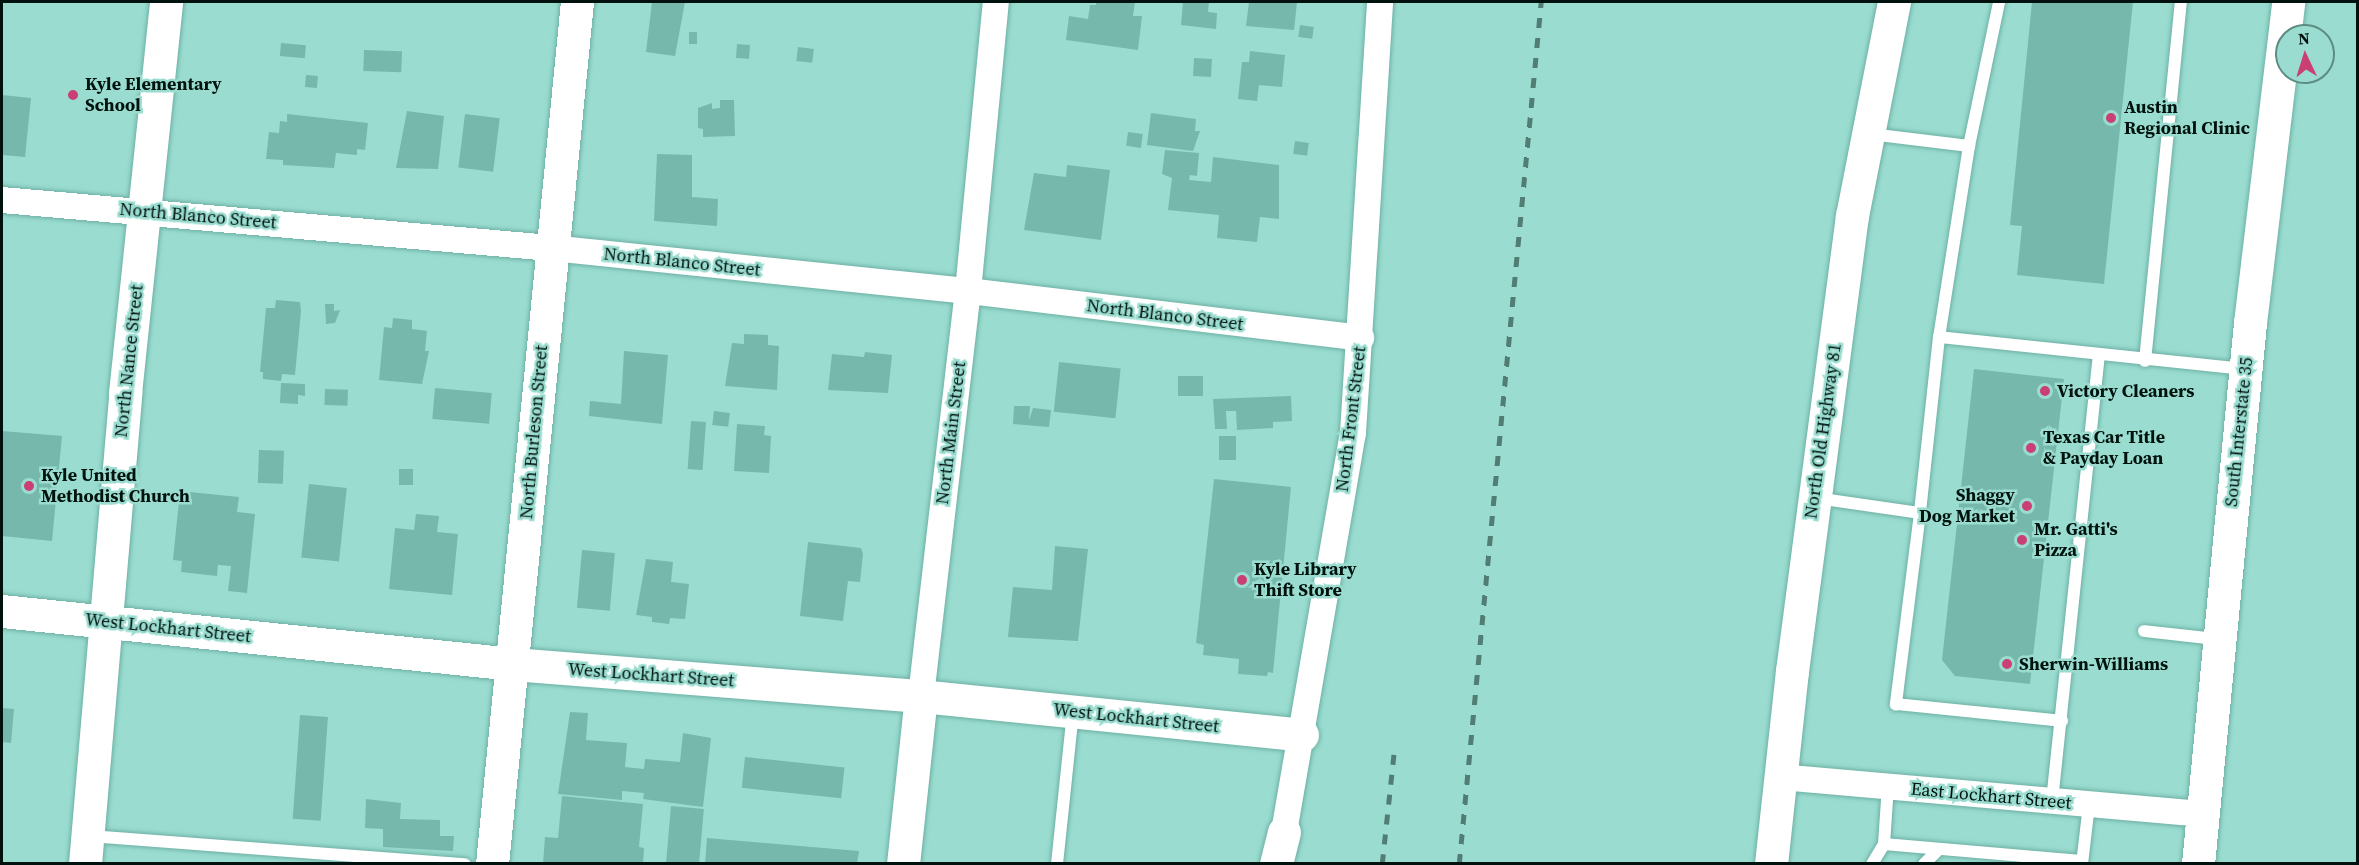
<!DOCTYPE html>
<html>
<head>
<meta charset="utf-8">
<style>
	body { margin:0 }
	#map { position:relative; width:2359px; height:865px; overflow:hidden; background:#9addd0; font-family:"Source Serif 4",serif }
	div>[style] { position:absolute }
	.building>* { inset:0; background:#76b8ac; transform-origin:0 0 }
	.roads { filter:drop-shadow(0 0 2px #6eb0a4) drop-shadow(0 0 2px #6eb0a4) }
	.lane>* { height:12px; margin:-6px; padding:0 6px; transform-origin:6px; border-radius:6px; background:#fff }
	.street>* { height:26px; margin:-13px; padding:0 13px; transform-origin:13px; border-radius:13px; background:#fff }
	.secondary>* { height:33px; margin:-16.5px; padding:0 16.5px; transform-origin:16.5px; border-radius:16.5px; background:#fff }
	.rail>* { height:4.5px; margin-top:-2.25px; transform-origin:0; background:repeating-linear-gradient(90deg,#517d74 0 10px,transparent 0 20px) }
	.dots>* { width:16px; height:16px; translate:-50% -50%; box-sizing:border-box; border:3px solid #9addd0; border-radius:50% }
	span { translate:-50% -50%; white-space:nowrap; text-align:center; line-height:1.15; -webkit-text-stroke:5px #9addd0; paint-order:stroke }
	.poi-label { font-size:18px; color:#00120e; font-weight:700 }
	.left { translate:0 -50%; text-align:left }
	.right { translate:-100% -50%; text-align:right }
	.street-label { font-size:18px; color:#00120e }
	.frame { position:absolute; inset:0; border:3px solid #00120e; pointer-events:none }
	.north { position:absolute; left:2275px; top:24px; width:60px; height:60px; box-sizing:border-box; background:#9addd0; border:2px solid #5c8c82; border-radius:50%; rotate:356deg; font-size:16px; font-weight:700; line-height:24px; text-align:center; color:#00120e }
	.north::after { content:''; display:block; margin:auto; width:21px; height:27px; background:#ca3f74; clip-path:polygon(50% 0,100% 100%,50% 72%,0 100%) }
</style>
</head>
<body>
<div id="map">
	<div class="building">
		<i style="clip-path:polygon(652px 2px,685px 2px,675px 56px,646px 52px)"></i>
		<i style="clip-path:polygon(1096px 2px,1135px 2px,1133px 16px,1142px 16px,1138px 50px,1066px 40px,1069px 16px,1088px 19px,1090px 5px,1096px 5px)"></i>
		<i style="clip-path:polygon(1183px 2px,1209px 2px,1208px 12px,1217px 13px,1216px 29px,1181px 25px)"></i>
		<i style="clip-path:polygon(1249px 2px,1297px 2px,1294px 30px,1246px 26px)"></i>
		<i style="clip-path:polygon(2032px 2px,2133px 2px,2104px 284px,2017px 275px,2022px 226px,2010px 225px)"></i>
		<i style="left:1300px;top:25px;width:14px;height:12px;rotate:8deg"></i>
		<i style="left:689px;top:32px;width:8px;height:12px"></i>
		<i style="left:281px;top:43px;width:25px;height:13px;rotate:5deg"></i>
		<i style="left:737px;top:44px;width:13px;height:14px;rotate:4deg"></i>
		<i style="left:798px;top:47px;width:16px;height:14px;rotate:7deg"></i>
		<i style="left:364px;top:50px;width:38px;height:21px;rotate:2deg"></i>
		<i style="clip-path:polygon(1250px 51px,1285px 55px,1282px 87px,1259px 85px,1257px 101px,1238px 99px,1242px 62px,1249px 62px)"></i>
		<i style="left:1194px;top:58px;width:18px;height:18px;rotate:3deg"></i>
		<i style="left:306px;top:75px;width:12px;height:12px;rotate:5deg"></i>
		<i style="clip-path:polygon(2px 95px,31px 98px,25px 157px,2px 155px)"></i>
		<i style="clip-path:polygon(720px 100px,734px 100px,735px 136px,703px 137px,703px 129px,698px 128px,698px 108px,712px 103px,712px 109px,720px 108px)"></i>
		<i style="clip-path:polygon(407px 111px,444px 116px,438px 169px,396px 168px)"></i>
		<i style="clip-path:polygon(1151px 113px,1196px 119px,1195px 131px,1200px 131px,1193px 151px,1147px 145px)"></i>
		<i style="clip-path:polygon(287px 114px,368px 123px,365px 150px,357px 149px,357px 155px,336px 153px,334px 168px,283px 165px,283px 160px,266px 159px,269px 132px,279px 133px,280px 121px,287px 122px)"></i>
		<i style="left:465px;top:114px;width:35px;height:54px;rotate:7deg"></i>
		<i style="left:1128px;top:132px;width:15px;height:14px;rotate:8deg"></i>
		<i style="left:1295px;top:141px;width:14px;height:13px;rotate:8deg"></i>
		<i style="clip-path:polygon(1165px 150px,1199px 153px,1197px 176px,1190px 175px,1189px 180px,1211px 182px,1213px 157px,1279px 165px,1279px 219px,1260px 217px,1257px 242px,1217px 238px,1219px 215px,1168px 210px,1172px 178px,1162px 174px)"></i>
		<i style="clip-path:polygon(657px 154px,692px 155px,692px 197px,718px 199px,717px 226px,654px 221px)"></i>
		<i style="clip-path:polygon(1067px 165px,1110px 170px,1101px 240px,1024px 230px,1034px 173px,1066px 177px)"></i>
		<i style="clip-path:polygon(276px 300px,300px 302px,301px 311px,295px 375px,282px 374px,281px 381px,263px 379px,263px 372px,260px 372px,266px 308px,275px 308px)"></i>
		<i style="clip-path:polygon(325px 304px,334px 304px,334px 311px,340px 310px,335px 323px,326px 324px)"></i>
		<i style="clip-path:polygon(393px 318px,412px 320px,412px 329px,427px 331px,425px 351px,429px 351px,422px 384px,379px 380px,384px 327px,392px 328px)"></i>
		<i style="clip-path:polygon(744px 334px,768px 335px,768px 345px,779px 346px,777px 390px,725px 386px,732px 343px,744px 344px)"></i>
		<i style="clip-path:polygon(624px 351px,668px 355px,662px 424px,589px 416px,590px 401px,621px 404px)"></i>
		<i style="clip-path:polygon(865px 352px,892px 355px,888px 393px,828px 390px,832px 354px,864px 357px)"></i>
		<i style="left:1059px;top:362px;width:62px;height:50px;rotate:6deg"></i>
		<i style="clip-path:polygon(1974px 369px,2064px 379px,2030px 684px,1955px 676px,1942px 660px)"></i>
		<i style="left:1178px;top:376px;width:25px;height:20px"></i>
		<i style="clip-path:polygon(281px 383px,305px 384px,305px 396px,298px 395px,298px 404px,280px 403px)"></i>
		<i style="left:435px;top:388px;width:57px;height:31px;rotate:5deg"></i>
		<i style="left:325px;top:389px;width:23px;height:16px;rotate:2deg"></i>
		<i style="clip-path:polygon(1291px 396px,1292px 421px,1273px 422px,1273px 428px,1237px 430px,1236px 411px,1226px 411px,1227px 429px,1215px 429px,1213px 399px)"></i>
		<i style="clip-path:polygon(1014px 406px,1030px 406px,1029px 420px,1033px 408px,1051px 410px,1049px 427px,1013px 424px)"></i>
		<i style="left:714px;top:411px;width:16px;height:14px;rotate:7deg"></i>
		<i style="left:691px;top:421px;width:15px;height:48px;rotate:4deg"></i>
		<i style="clip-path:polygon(737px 424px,765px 426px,764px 435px,771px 436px,769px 473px,734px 471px)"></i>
		<i style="clip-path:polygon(2px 431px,62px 436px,52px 541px,2px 536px)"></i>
		<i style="left:1219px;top:436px;width:17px;height:24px"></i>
		<i style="left:259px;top:450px;width:25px;height:33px;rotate:2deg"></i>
		<i style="left:399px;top:469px;width:14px;height:16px"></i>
		<i style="clip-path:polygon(1214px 479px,1291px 487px,1273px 673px,1268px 672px,1267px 676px,1238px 674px,1239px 659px,1203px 655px,1204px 645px,1196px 643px)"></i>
		<i style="left:309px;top:484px;width:38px;height:74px;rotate:6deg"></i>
		<i style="clip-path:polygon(180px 491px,239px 497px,237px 512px,255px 514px,247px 593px,228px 591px,231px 566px,218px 565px,217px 576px,181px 572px,182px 561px,173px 560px)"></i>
		<i style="clip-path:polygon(416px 514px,439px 516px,437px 532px,458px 534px,452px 595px,389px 589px,395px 528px,414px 530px)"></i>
		<i style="clip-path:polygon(808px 542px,861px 548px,863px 554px,860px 582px,848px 581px,843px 621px,800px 616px)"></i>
		<i style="clip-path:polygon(1055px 546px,1088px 549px,1078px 641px,1008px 637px,1013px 587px,1052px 590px)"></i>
		<i style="left:582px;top:550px;width:33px;height:58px;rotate:5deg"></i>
		<i style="clip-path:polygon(646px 559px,673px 562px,671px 582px,689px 584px,685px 619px,670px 618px,669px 624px,652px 622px,652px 617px,636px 615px)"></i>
		<i style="clip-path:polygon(2px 708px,14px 709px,11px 743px,2px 742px)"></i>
		<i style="clip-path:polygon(570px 712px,588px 713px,586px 740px,627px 743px,625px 767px,644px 769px,645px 759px,680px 762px,683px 733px,711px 738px,703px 807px,643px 799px,644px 793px,622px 791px,622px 800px,558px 794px)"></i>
		<i style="left:300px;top:715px;width:28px;height:104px;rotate:4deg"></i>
		<i style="left:745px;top:757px;width:100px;height:31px;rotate:6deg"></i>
		<i style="clip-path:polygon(562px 796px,643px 804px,639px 847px,644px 848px,643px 864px,543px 864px,545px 837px,558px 838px)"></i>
		<i style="clip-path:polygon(366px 799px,401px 803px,400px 819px,440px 820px,440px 836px,454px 836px,453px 851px,383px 847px,383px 829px,365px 828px)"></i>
		<i style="left:671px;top:806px;width:33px;height:58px;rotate:5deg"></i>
		<i style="clip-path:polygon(707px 838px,859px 851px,857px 864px,705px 864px)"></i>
	</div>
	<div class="roads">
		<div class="lane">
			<i style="left:1870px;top:134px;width:100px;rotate:6.9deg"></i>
			<i style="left:1969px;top:146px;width:193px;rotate:98.9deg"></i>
			<i style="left:1939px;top:337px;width:177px;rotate:96.2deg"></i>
			<i style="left:1969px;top:146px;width:147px;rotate:-78.2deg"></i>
			<i style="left:1939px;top:337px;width:308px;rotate:6deg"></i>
			<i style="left:2145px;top:361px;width:361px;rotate:-84.3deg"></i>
			<i style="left:1816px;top:498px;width:105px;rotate:8.2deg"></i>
			<i style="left:1920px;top:513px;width:193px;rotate:97.2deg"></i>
			<i style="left:1896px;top:704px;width:167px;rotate:5.8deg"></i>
			<i style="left:2144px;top:631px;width:73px;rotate:6.3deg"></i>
			<i style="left:2052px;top:801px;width:447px;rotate:-84deg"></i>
			<i style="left:89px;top:836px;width:377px;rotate:4.3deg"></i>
			<i style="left:1884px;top:844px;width:198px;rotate:4.9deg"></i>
			<i style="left:1057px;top:864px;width:153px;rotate:-84deg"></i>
			<i style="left:1872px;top:864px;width:23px;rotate:-59deg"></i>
			<i style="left:1884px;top:844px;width:58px;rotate:-86.1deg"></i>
			<i style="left:1924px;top:864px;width:21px;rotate:-45deg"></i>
			<i style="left:2082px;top:864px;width:60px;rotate:-83.3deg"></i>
		</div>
		<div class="street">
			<i style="left:2px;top:200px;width:551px;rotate:5deg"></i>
			<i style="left:551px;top:248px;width:419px;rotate:5.9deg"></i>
			<i style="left:968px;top:291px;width:396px;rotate:6.8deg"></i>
			<i style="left:921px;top:696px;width:408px;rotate:-83.4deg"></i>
			<i style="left:968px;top:291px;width:290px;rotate:-84.5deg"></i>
			<i style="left:1780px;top:777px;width:424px;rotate:5deg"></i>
			<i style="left:1284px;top:832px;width:405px;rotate:-80.2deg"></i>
			<i style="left:1353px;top:433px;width:432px;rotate:-86.4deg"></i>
		</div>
		<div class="secondary">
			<i style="left:2px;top:611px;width:514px;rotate:5.92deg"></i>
			<i style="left:513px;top:664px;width:409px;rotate:4.5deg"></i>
			<i style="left:921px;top:696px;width:383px;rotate:5.8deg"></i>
			<i style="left:85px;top:864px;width:473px;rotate:-85.1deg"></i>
			<i style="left:125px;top:393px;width:393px;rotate:-84deg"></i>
			<i style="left:492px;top:864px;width:866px;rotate:-84.37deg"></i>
			<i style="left:903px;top:864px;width:169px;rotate:-83.9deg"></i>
			<i style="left:1276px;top:864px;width:33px;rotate:-76deg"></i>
			<i style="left:1771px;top:864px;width:194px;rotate:-83.8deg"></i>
			<i style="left:1792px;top:671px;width:459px;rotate:-82.5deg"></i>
			<i style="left:1852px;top:216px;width:218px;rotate:-78.9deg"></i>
			<i style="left:2198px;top:864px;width:543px;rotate:-84.51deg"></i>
			<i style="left:2250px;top:323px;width:323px;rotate:-83.2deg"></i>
		</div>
	</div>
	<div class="rail">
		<i style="left:1382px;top:864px;width:113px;rotate:-83.9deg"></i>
		<i style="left:1459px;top:864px;width:866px;rotate:-84.57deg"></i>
	</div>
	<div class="dots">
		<i style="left:73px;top:95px;background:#ca3f74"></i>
		<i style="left:2111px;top:118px;background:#ca3f74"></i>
		<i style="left:2045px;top:391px;background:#ca3f74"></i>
		<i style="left:2031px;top:448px;background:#ca3f74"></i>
		<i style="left:29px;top:486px;background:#ca3f74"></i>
		<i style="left:2027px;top:506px;background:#ca3f74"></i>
		<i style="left:2022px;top:540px;background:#ca3f74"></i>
		<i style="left:1242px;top:580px;background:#ca3f74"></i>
		<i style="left:2007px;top:664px;background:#ca3f74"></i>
	</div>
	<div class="poi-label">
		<span class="left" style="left:85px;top:95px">Kyle Elementary<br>School</span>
		<span class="left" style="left:2124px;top:118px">Austin<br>Regional Clinic</span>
		<span class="left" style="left:2057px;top:391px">Victory Cleaners</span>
		<span class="left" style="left:2043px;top:448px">Texas Car Title<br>&amp; Payday Loan</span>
		<span class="left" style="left:41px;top:486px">Kyle United<br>Methodist Church</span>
		<span class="right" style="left:2015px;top:506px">Shaggy<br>Dog Market</span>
		<span class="left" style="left:2034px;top:540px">Mr. Gatti's<br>Pizza</span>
		<span class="left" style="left:1254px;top:580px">Kyle Library<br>Thift Store</span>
		<span class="left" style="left:2019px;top:664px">Sherwin-Williams</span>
	</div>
	<div class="street-label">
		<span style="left:198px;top:216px;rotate:5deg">North Blanco Street</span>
		<span style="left:682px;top:262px;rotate:6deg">North Blanco Street</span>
		<span style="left:1165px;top:315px;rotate:7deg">North Blanco Street</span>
		<span style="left:129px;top:361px;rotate:-84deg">North Nance Street</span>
		<span style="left:1351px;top:419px;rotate:-83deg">North Front Street</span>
		<span style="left:1823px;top:431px;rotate:-82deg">North Old Highway 81</span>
		<span style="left:534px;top:432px;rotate:-85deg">North Burleson Street</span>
		<span style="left:2239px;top:432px;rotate:-84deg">South Interstate 35</span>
		<span style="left:951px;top:433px;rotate:-83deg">North Main Street</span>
		<span style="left:168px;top:628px;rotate:6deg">West Lockhart Street</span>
		<span style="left:651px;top:675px;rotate:4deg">West Lockhart Street</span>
		<span style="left:1136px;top:718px;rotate:6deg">West Lockhart Street</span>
		<span style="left:1991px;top:796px;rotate:5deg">East Lockhart Street</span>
	</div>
	<div class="frame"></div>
	<div class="north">N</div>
</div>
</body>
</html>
